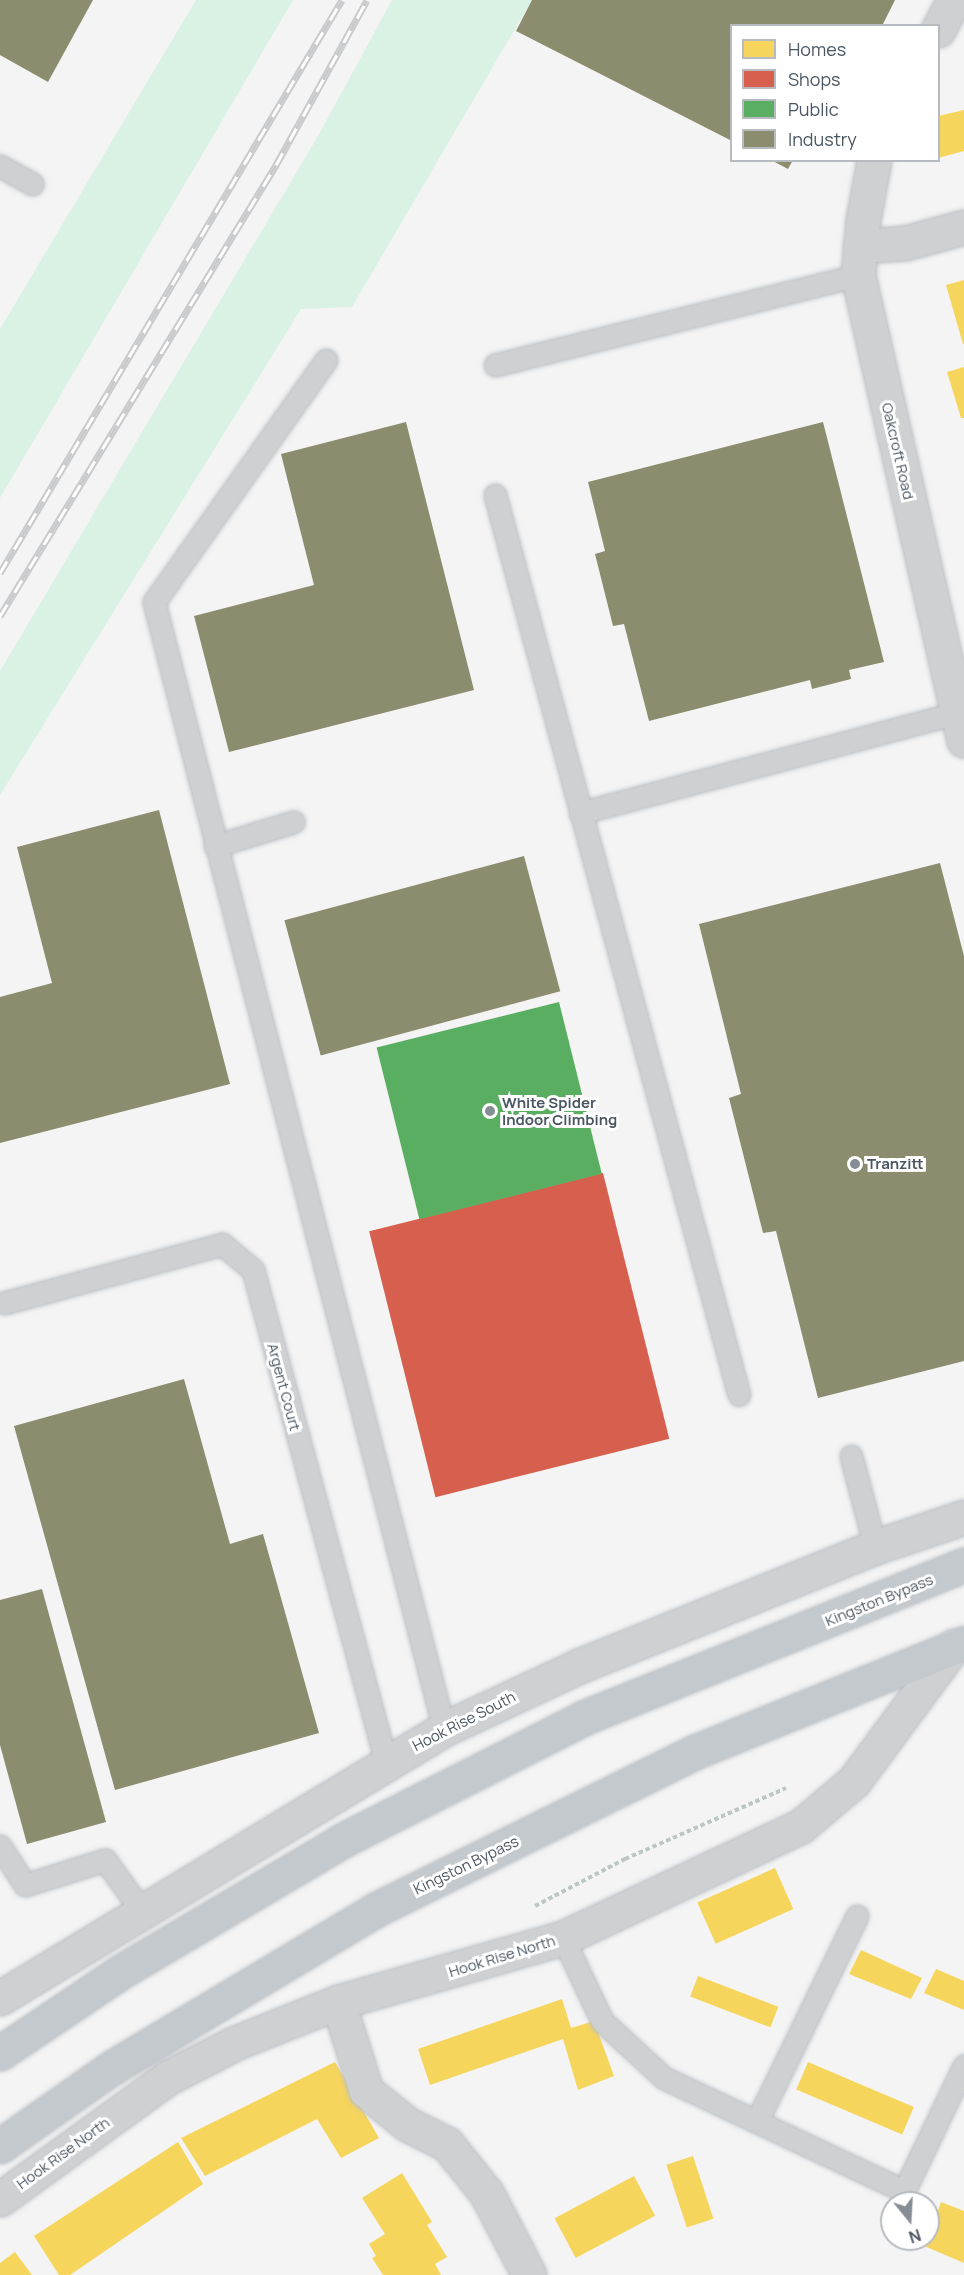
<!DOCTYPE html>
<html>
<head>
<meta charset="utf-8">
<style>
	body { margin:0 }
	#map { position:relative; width:964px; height:2275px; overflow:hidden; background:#f4f4f4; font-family:Manrope,sans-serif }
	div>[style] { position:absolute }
	.green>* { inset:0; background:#d9f2e3 }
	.homes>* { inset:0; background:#f6d55c; transform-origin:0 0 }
	.shops>* { inset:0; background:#d6604d; transform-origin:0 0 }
	.public>* { inset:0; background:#5aae61; transform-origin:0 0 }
	.industry>* { inset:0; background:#8c8c6e; transform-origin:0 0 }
	.path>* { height:4px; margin-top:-2px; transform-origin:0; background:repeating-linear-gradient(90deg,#bcc7c4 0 4.5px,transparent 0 7.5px) }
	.roads { filter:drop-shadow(0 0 2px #b9bec3) drop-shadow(0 0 2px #b9bec3) }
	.service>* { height:21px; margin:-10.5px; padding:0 10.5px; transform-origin:10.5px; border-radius:10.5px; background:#ced0d2 }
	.minor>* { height:33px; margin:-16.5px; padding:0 16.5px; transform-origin:16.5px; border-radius:16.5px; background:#ced0d2 }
	.trunk>* { height:33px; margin:-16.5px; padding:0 16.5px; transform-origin:16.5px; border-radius:16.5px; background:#c4c9cd }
	.rail>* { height:7px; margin-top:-3.5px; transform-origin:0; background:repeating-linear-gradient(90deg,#fff 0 14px,#c9cacc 0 28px); box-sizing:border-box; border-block:2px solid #c9cacc }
	.dots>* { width:16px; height:16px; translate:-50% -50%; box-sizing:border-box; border:3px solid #fff; border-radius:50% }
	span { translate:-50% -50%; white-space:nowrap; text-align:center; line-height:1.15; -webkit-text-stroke:6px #fff; paint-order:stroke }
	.street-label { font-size:15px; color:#4a5661 }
	.poi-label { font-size:15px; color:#4a5661; font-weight:700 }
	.left { translate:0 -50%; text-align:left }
	.legend { position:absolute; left:730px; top:24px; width:210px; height:138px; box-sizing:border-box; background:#fff; border:2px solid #b7bbc0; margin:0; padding:8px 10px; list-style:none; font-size:18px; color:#4a5661 }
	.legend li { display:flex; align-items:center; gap:12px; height:30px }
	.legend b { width:30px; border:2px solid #b7bbc0 }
	.north { position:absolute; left:880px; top:2191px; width:60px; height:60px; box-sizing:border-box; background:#fff; border:2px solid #b7bbc0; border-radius:50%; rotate:162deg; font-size:16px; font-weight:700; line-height:24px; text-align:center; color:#4a5661 }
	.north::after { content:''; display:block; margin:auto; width:21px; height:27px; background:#868d94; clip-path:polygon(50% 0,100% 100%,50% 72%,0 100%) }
</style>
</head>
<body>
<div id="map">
	<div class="green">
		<i style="clip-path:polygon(196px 0,293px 0,0 498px,0 329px)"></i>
		<i style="clip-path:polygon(392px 0,532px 0,352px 307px,301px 309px,0 795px,0 671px,318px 136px)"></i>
	</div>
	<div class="homes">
		<i style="clip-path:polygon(964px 110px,964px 151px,938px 158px,938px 116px)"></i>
		<i style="clip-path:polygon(964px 280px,964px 344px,963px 344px,946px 285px)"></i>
		<i style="clip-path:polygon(964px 367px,964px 418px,961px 418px,947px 372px)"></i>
		<i style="left:775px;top:1868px;width:45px;height:85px;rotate:66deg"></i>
		<i style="clip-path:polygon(861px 1950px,922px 1978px,911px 1999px,849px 1974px)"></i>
		<i style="clip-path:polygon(936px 1969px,964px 1981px,964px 2010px,924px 1993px)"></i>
		<i style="left:698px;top:1976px;width:86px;height:22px;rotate:21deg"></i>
		<i style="clip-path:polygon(562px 1999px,571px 2028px,594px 2021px,614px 2076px,578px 2090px,563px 2039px,430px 2085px,418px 2049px)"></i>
		<i style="clip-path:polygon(335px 2062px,379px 2138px,341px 2158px,317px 2119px,205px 2176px,181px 2138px)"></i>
		<i style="left:808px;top:2062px;width:115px;height:30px;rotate:23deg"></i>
		<i style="clip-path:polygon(178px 2142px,203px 2184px,70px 2275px,59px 2275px,34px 2236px)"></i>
		<i style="left:693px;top:2156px;width:66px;height:28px;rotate:72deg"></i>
		<i style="clip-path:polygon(402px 2173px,432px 2222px,427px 2225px,447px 2257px,435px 2264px,441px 2275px,383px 2275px,372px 2258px,376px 2256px,369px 2244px,385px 2234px,362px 2198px)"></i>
		<i style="left:634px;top:2176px;width:45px;height:90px;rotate:62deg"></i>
		<i style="clip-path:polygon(941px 2202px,964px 2211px,964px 2263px,922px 2245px,928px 2239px)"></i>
		<i style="clip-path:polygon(15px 2252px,32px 2275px,0 2275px,0 2263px)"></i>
	</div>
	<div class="shops">
		<i style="left:603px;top:1173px;width:274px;height:241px;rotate:76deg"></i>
	</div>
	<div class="public">
		<i style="left:559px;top:1002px;width:177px;height:188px;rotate:76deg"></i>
	</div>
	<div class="industry">
		<i style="clip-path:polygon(0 0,93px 0,48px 82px,0 55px)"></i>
		<i style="clip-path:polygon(532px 0,895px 0,882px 26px,732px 26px,732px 141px,516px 31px)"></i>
		<i style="clip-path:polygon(771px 160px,793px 160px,788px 169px)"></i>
		<i style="clip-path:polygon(406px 422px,474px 690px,229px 752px,194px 616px,314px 585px,281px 454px)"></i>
		<i style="clip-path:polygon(823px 422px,884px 662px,849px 670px,851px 679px,812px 689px,810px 680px,649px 721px,624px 624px,613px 626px,595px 554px,605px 551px,588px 482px)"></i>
		<i style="clip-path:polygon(159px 810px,230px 1084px,0 1143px,0 997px,52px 983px,17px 847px)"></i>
		<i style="left:524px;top:856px;width:140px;height:248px;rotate:75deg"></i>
		<i style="clip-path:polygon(940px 863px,964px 956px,964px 1361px,818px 1398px,776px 1231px,763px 1233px,729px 1098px,741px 1094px,699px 924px)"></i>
		<i style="clip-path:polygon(184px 1379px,230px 1544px,263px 1534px,319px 1733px,115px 1790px,14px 1426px)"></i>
		<i style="clip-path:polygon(42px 1589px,106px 1822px,27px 1844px,0 1745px,0 1600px)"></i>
	</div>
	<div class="path">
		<i style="left:535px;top:1906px;width:102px;rotate:-27.6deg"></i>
		<i style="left:625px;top:1859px;width:176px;rotate:-23.8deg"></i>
	</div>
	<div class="roads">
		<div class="service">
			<i style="left:0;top:166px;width:37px;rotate:29deg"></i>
			<i style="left:326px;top:360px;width:297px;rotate:125.4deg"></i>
			<i style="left:154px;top:602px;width:1164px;rotate:75.57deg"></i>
			<i style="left:495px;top:365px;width:374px;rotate:-13.9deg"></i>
			<i style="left:495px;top:495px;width:932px;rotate:74.83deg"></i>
			<i style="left:580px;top:813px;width:389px;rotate:-14.9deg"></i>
			<i style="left:215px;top:846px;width:82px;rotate:-17.1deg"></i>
			<i style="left:4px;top:1303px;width:226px;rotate:-15.1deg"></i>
			<i style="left:222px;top:1244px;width:40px;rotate:40deg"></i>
			<i style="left:253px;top:1270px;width:510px;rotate:74.87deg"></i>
			<i style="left:851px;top:1456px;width:94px;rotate:75.2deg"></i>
			<i style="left:0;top:1846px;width:46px;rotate:57.3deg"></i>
			<i style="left:25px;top:1885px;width:84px;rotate:-17.4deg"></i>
			<i style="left:105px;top:1860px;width:63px;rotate:54deg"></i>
			<i style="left:563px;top:1938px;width:92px;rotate:64.8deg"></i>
			<i style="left:602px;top:2021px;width:84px;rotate:42.6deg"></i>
			<i style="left:664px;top:2078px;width:265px;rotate:25.2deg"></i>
			<i style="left:904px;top:2191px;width:139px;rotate:-64.4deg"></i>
			<i style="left:758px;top:2119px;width:226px;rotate:-64deg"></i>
		</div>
		<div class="minor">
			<i style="left:938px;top:30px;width:34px;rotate:-62deg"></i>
			<i style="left:874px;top:160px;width:61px;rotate:100.4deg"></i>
			<i style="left:863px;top:220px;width:55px;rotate:95.2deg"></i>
			<i style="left:858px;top:275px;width:477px;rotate:77.2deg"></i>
			<i style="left:860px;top:246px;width:45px;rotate:-3.8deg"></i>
			<i style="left:905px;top:243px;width:61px;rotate:-15.2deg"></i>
			<i style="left:0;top:1998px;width:519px;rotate:-31.21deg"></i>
			<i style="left:444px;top:1729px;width:149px;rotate:-25deg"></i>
			<i style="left:579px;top:1666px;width:319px;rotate:-21.9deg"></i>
			<i style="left:875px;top:1547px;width:94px;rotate:-18.6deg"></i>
			<i style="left:338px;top:2002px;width:93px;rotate:72.5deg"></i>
			<i style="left:366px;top:2091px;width:53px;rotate:38.8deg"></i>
			<i style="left:407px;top:2124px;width:45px;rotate:26.6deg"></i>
			<i style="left:447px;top:2144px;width:64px;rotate:51.3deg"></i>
			<i style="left:487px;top:2194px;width:91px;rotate:62.6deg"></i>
			<i style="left:0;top:2199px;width:206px;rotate:-35.9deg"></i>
			<i style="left:167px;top:2078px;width:76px;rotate:-27.2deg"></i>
			<i style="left:235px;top:2043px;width:111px;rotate:-21.7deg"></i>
			<i style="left:338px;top:2002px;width:234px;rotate:-15.9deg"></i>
			<i style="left:563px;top:1938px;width:263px;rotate:-25.2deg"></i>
			<i style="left:801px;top:1826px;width:70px;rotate:-40.3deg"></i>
			<i style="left:854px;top:1781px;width:168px;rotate:-53.5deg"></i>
		</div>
		<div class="trunk">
			<i style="left:0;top:2053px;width:147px;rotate:-33.9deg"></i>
			<i style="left:122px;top:1971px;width:259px;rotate:-30.6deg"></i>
			<i style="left:345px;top:1839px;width:267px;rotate:-26.9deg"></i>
			<i style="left:583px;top:1718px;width:411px;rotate:-21.9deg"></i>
			<i style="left:0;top:2146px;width:138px;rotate:-35deg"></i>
			<i style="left:113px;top:2067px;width:305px;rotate:-30.9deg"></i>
			<i style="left:375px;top:1910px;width:359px;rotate:-26.3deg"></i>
			<i style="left:697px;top:1751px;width:288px;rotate:-22deg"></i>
		</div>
	</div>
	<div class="rail">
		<i style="left:0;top:573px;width:667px;rotate:-59.17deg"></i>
		<i style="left:0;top:616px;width:529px;rotate:-58.53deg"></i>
		<i style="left:276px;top:165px;width:188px;rotate:-61.1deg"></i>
	</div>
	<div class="dots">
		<i style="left:490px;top:1111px;background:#868d94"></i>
		<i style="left:855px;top:1164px;background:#868d94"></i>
	</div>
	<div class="street-label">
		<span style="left:898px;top:451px;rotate:77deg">Oakcroft Road</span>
		<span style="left:284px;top:1387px;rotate:75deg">Argent Court</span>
		<span style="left:879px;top:1600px;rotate:-22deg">Kingston Bypass</span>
		<span style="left:464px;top:1721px;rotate:-27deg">Hook Rise South</span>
		<span style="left:466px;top:1865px;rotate:-26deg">Kingston Bypass</span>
		<span style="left:502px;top:1956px;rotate:-17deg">Hook Rise North</span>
		<span style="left:63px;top:2153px;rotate:-36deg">Hook Rise North</span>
	</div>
	<div class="poi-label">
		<span class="left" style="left:502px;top:1111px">White Spider<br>Indoor Climbing</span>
		<span class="left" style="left:867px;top:1164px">Tranzitt</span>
	</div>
	<ul class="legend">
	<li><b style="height:16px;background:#f6d55c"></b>Homes</li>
	<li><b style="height:16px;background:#d6604d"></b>Shops</li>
	<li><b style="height:16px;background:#5aae61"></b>Public</li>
	<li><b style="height:16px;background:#8c8c6e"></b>Industry</li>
	</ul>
	<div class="north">N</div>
</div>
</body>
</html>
